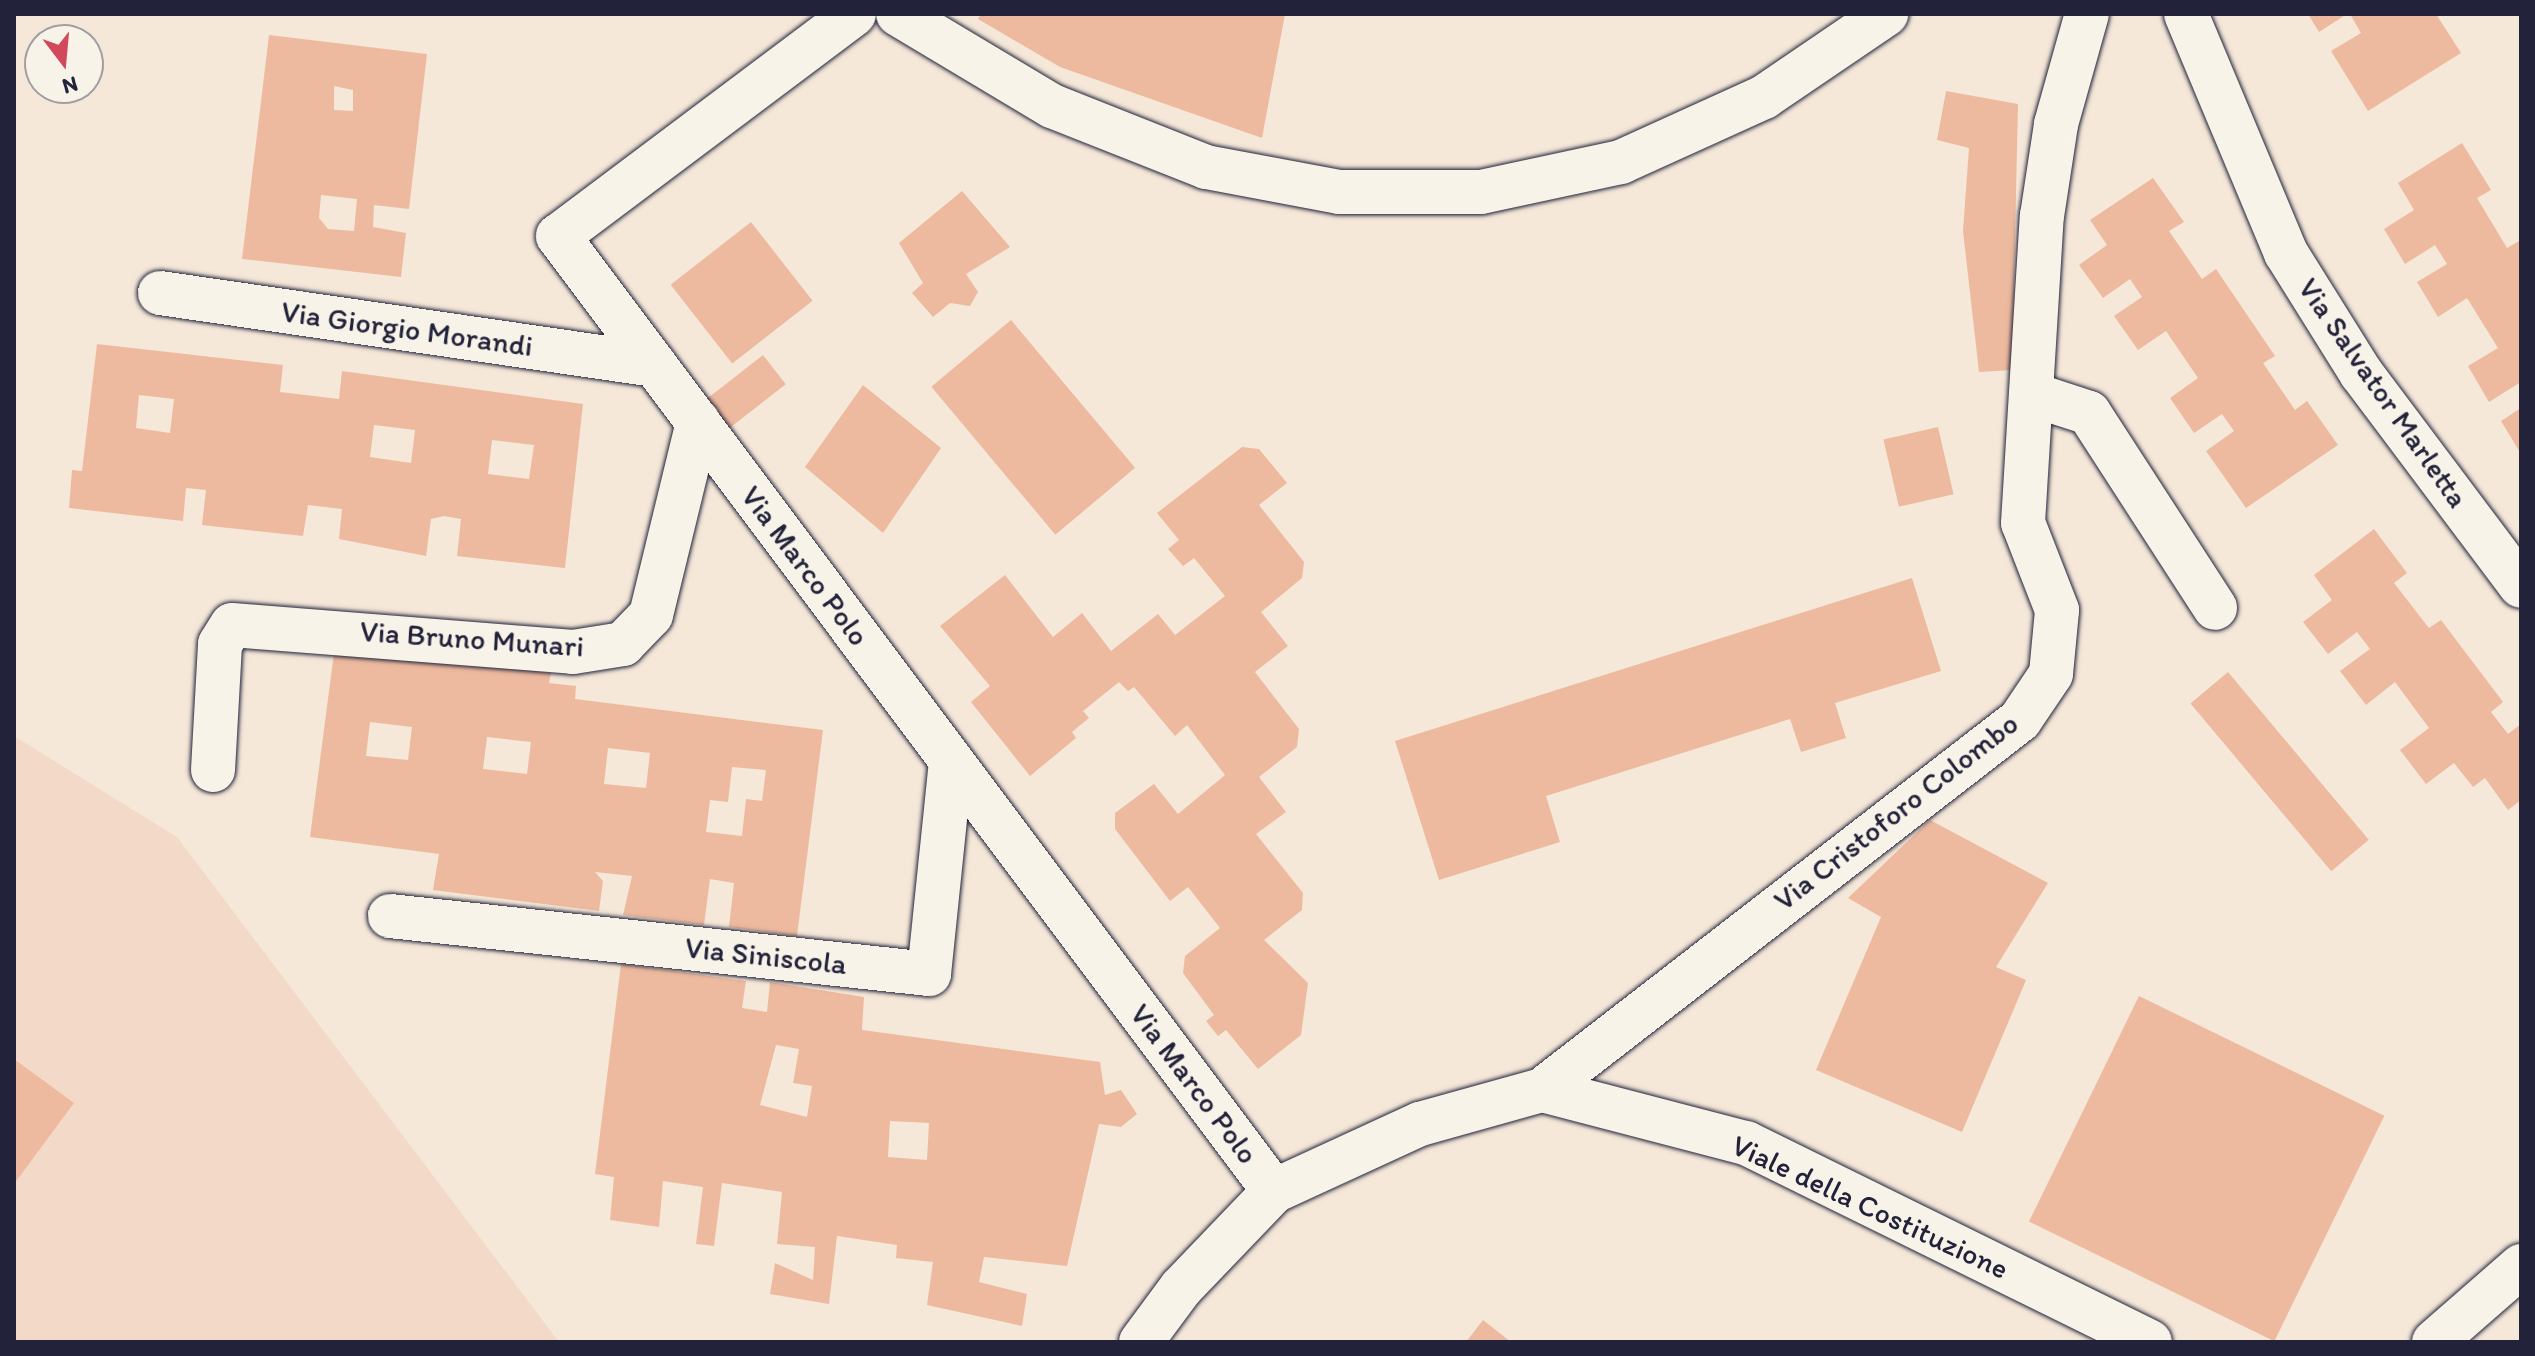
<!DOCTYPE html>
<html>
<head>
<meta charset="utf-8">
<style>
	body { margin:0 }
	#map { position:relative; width:2535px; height:1356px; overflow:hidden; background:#f5e8d9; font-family:Itim,sans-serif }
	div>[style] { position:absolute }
	.built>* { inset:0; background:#f3dac8 }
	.building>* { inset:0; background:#edba9f; transform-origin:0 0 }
	.roads { filter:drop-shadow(0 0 2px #22223b) drop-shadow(0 0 2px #22223b) }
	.street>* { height:44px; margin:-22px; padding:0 22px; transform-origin:22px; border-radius:22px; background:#f7f3e8 }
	span { translate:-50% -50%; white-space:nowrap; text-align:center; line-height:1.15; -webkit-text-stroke:6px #f7f3e8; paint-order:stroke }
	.street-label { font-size:30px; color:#22223b }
	.frame { position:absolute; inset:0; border:16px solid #22223b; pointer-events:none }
	.north { position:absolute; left:24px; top:24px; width:80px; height:80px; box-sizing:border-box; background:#f7f3e8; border:2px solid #a29fa3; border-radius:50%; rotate:164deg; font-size:22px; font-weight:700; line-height:32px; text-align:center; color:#22223b }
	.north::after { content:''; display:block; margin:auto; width:28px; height:36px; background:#d1495b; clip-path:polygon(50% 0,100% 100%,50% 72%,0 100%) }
</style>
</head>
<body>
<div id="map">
	<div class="built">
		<i style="clip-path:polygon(14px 736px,177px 837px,559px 1342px,14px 1342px)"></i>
	</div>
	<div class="building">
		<i style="clip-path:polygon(981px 14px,1285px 14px,1262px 138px,1060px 67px,978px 19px)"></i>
		<i style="clip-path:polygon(2308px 14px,2347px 14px,2319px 32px)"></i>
		<i style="clip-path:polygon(2350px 14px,2436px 14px,2461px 53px,2368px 111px,2331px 51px,2361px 33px)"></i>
		<i style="clip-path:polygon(evenodd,269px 35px,427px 54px,409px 209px,374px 205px,373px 227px,406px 233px,401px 277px,242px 259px,269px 35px,334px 86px,353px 90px,353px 111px,334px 110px,334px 86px,269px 35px,321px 195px,357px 199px,354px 231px,328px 229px,319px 218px,321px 195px)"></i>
		<i style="clip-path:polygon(1946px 91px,2018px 104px,2012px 370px,1979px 372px,1963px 231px,1969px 148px,1937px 140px)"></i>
		<i style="clip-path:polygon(2462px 143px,2491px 190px,2477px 198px,2507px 248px,2521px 240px,2521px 382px,2489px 402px,2468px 366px,2498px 348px,2467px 298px,2438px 317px,2417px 282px,2447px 264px,2435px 245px,2405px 264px,2384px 229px,2414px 210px,2398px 183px)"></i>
		<i style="clip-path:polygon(2153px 178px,2184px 222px,2169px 231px,2202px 279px,2216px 269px,2275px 356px,2263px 363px,2295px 410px,2307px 401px,2338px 445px,2246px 508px,2206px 451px,2234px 431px,2222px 414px,2194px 433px,2170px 398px,2198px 378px,2166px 331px,2138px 350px,2114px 316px,2142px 297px,2130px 279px,2103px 298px,2079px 265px,2107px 245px,2090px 220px)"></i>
		<i style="clip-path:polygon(962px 191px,1010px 247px,966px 274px,978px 292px,970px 306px,950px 303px,933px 317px,912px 293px,923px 283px,899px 243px)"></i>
		<i style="left:751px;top:222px;width:100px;height:102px;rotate:52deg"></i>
		<i style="left:1011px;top:320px;width:193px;height:104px;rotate:50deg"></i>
		<i style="clip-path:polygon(evenodd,97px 344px,283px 365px,280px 392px,339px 399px,342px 371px,583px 404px,565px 568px,457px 556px,461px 519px,444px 516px,431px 519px,426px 556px,339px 539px,342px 509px,308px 505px,303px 536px,202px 525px,206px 490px,186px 488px,183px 521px,69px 508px,72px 470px,82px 471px,97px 344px,139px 395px,174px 399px,170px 433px,136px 428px,139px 395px,97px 344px,374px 425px,415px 430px,411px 463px,370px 457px,374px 425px,97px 344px,492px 440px,534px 445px,529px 479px,488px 474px,492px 440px)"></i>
		<i style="left:763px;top:355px;width:37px;height:73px;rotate:52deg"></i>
		<i style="clip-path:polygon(863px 385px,941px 448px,883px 533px,805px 467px)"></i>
		<i style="clip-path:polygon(2521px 408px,2521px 454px,2501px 421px)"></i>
		<i style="left:1938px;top:427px;width:69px;height:56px;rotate:77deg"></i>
		<i style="clip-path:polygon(1242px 447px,1259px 449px,1287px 483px,1259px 505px,1304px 562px,1302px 578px,1261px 612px,1288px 646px,1255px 672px,1299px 729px,1297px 747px,1259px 777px,1286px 812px,1256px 834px,1303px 893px,1302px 910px,1264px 940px,1308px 983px,1301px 1035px,1258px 1069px,1226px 1030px,1218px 1036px,1206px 1021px,1214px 1015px,1183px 973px,1185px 956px,1220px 928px,1188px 887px,1170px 901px,1115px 829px,1115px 813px,1154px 784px,1178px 814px,1225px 775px,1187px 725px,1175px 736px,1134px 687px,1128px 691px,1119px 682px,1083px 711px,1089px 718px,1072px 732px,1076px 738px,1030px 776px,971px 702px,990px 686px,940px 626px,1005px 575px,1053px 637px,1082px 613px,1111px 651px,1158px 614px,1175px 635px,1225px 596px,1194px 558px,1183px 566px,1168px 549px,1179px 540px,1157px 513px)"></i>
		<i style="clip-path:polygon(2374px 529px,2407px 573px,2394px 583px,2429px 628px,2441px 620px,2503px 702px,2491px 712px,2508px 734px,2521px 724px,2521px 800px,2508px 810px,2485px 778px,2473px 787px,2454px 763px,2426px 784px,2400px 750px,2429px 728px,2395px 682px,2366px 705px,2340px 671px,2370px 649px,2357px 632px,2328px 654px,2303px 622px,2332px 600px,2314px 575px)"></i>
		<i style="clip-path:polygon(1912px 578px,1941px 671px,1835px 703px,1846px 738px,1801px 752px,1790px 719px,1546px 796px,1560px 842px,1439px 880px,1395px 741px)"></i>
		<i style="clip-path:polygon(evenodd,335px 645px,551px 673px,549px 683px,576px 686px,575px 699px,823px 730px,797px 936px,729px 927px,734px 883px,710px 879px,704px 925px,623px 915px,632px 876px,595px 872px,603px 881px,599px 911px,433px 890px,439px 854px,310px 837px,335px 645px,370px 722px,412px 727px,408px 760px,366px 756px,370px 722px,335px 645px,487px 737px,531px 742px,527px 774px,483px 769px,487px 737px,335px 645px,608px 748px,650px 753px,646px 788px,604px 784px,608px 748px,335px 645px,732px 767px,766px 770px,762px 801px,746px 799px,742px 836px,706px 832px,710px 800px,728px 802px,732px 767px)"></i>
		<i style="left:2228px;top:672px;width:219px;height:49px;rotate:50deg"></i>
		<i style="clip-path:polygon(1930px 820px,2048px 883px,1996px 967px,2026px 980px,1962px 1132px,1816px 1070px,1881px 917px,1848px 898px)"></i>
		<i style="clip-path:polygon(evenodd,621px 964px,746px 981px,742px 1008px,767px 1012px,770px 982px,864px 997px,862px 1030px,1100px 1062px,1105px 1095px,1121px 1090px,1137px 1114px,1121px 1127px,1099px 1124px,1067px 1266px,984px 1257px,979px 1282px,1027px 1294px,1022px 1326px,927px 1305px,933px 1262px,896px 1258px,897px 1245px,837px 1236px,829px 1304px,770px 1294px,775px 1263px,813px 1280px,815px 1247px,777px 1244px,782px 1192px,722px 1183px,714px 1246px,696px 1244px,703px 1187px,663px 1181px,659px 1227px,610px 1220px,614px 1177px,595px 1174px,621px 964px,776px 1045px,799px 1049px,793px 1083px,812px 1086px,807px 1117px,760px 1105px,776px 1045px,621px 964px,890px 1121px,929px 1123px,927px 1160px,888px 1157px,890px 1121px)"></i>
		<i style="left:2139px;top:996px;width:273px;height:251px;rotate:26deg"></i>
		<i style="clip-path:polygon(14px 1059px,74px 1103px,14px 1184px)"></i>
		<i style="clip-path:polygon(1483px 1320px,1511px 1342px,1466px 1342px)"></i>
	</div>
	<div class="roads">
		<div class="street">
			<i style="left:854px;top:14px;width:370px;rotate:143.1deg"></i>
			<i style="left:558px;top:236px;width:1194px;rotate:53.14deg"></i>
			<i style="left:898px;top:14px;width:179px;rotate:30.9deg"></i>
			<i style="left:1052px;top:106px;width:166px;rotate:21.6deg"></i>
			<i style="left:1206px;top:167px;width:135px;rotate:10.6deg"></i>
			<i style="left:1339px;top:192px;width:142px"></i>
			<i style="left:1481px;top:192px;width:143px;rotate:-12.1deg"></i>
			<i style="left:1621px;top:162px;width:157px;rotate:-24.4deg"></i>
			<i style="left:1764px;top:97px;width:148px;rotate:-34.2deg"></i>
			<i style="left:2186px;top:14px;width:259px;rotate:67.3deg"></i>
			<i style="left:2286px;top:253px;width:142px;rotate:58deg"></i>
			<i style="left:2361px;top:373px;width:266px;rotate:53.1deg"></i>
			<i style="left:160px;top:293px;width:500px;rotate:8.28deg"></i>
			<i style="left:2031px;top:394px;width:61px;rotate:18.1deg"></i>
			<i style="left:2089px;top:413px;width:232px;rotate:57.1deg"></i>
			<i style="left:213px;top:770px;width:126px;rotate:-86.8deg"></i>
			<i style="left:220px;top:644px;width:22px;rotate:-58deg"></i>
			<i style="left:232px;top:625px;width:342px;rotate:4.5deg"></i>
			<i style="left:573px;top:652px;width:51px;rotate:-9.1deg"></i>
			<i style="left:623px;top:644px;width:40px;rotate:-46deg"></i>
			<i style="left:651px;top:615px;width:199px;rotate:-76.3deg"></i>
			<i style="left:390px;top:916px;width:542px;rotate:6.14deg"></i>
			<i style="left:929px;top:974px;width:214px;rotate:-84.1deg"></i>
			<i style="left:1542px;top:1090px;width:604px;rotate:-37.74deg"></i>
			<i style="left:2020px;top:720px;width:55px;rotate:-56deg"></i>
			<i style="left:2051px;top:674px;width:64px;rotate:-84.6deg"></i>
			<i style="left:2057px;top:610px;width:93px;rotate:-111.3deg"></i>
			<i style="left:2023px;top:523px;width:308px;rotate:-86.5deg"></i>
			<i style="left:2042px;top:216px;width:93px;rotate:-81.3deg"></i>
			<i style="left:2056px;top:124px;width:114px;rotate:-74.3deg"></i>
			<i style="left:1141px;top:1342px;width:67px;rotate:-53.5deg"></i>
			<i style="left:1181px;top:1288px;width:134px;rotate:-46.2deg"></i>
			<i style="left:1274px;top:1191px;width:161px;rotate:-24.7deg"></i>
			<i style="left:1420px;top:1124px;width:127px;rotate:-15.6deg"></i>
			<i style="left:1542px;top:1090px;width:211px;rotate:14.6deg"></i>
			<i style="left:1746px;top:1143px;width:450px;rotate:26.2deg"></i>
			<i style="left:2434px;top:1342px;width:116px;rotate:-41.1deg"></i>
		</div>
	</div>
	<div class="street-label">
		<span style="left:407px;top:329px;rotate:8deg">Via Giorgio Morandi</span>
		<span style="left:2383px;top:393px;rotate:55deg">Via Salvator Marletta</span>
		<span style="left:805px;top:566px;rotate:53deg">Via Marco Polo</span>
		<span style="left:472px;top:639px;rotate:4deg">Via Bruno Munari</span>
		<span style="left:1896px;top:812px;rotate:-38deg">Via Cristoforo Colombo</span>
		<span style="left:766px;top:956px;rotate:6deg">Via Siniscola</span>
		<span style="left:1194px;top:1084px;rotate:53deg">Via Marco Polo</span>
		<span style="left:1870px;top:1207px;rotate:25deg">Viale della Costituzione</span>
	</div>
	<div class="frame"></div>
	<div class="north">N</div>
</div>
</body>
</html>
